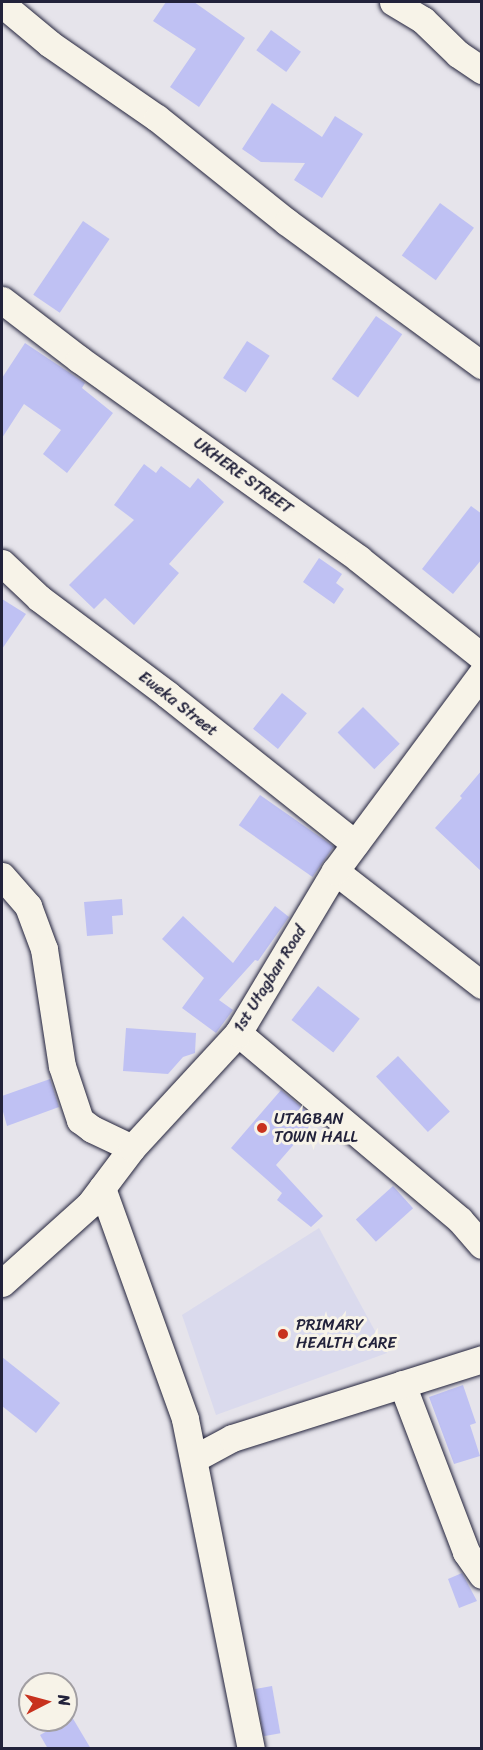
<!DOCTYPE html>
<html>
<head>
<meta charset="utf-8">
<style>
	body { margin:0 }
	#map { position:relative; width:483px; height:1750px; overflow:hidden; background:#e6e4eb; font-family:Sriracha,sans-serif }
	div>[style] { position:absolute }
	.built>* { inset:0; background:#dadaed }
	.building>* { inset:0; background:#bfc1f3; transform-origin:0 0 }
	.roads { filter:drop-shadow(0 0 2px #22223b) drop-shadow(0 0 2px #22223b) }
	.minor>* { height:27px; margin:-13.5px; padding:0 13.5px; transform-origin:13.5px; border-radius:13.5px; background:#f7f3e8 }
	.dots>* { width:16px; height:16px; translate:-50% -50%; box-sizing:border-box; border:3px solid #f7f3e8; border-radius:50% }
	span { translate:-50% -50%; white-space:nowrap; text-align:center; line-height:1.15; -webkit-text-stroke:6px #f7f3e8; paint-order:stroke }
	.street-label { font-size:16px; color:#22223b }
	.poi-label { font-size:16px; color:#22223b }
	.left { translate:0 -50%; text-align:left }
	.frame { position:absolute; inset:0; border:3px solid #22223b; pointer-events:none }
	.north { position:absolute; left:18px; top:1672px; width:60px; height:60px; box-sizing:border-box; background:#f7f3e8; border:2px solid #a29fa3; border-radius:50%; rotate:84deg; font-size:16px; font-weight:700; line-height:24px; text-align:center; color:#22223b }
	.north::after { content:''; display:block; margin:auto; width:21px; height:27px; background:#c8321e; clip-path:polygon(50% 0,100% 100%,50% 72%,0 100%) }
</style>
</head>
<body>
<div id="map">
	<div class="built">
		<i style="clip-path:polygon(319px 1228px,387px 1353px,216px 1415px,182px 1315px)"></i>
	</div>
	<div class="building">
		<i style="clip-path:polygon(166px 2px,194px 2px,245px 38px,199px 107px,170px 87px,196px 49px,153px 21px)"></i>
		<i style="left:271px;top:30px;width:37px;height:25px;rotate:36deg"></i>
		<i style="clip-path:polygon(272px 103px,322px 137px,335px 116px,363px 134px,322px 198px,294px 180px,305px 163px,261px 162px,242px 149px)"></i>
		<i style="left:440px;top:203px;width:42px;height:65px;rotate:36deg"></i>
		<i style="left:83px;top:221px;width:32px;height:89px;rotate:34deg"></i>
		<i style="left:376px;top:316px;width:32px;height:77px;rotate:35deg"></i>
		<i style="left:247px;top:341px;width:27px;height:44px;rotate:33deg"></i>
		<i style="clip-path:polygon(25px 343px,85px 383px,82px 388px,113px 413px,67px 473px,43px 454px,61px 430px,24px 404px,2px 438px,2px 378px)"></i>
		<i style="clip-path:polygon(144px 464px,156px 473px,161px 466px,190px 488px,198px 478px,224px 502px,169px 564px,179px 573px,134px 625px,105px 598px,94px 609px,69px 585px,134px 520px,114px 505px)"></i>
		<i style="clip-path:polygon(471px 506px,482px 514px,482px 559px,453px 594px,422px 569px)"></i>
		<i style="clip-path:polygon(319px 558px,342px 574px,336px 583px,344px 589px,334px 604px,303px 582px)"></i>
		<i style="clip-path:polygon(2px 599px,26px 614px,2px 649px)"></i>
		<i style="left:282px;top:693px;width:32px;height:46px;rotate:39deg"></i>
		<i style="left:363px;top:707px;width:52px;height:36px;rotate:45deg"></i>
		<i style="clip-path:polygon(482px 770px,482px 872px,435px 828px,462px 798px,460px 796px)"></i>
		<i style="left:260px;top:795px;width:90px;height:37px;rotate:35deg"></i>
		<i style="clip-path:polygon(122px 899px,123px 915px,112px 916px,113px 934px,87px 936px,84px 902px)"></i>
		<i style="clip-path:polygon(275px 906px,289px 917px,258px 961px,255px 960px,219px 1000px,233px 1010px,216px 1033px,182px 1008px,204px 978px,162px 939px,183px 916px,233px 963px)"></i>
		<i style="left:318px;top:986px;width:53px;height:43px;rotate:38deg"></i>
		<i style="clip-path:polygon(126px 1028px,196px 1033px,195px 1053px,183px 1057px,168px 1074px,123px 1071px)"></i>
		<i style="left:398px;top:1056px;width:76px;height:30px;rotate:47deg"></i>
		<i style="clip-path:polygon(50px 1079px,59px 1107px,7px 1126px,2px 1108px,2px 1096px)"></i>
		<i style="clip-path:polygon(281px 1090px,316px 1119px,276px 1165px,323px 1216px,311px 1227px,277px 1200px,282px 1193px,231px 1148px)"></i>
		<i style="left:393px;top:1186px;width:30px;height:50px;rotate:48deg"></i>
		<i style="clip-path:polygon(2px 1357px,60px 1403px,36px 1433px,2px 1406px)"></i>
		<i style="clip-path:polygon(463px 1385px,476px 1423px,470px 1425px,480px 1456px,454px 1464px,429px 1397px)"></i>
		<i style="clip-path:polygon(462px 1573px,477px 1601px,459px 1608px,448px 1579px)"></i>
		<i style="left:272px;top:1686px;width:48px;height:17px;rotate:80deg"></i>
		<i style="clip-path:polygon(72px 1717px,91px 1749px,48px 1749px,40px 1735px)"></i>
	</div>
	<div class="roads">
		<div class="minor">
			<i style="left:393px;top:2px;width:35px;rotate:31deg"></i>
			<i style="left:423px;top:20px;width:49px;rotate:44.2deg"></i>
			<i style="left:458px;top:54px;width:29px;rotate:34deg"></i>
			<i style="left:2px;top:4px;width:62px;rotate:39.8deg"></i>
			<i style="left:50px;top:44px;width:130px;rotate:34.7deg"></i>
			<i style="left:157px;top:118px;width:166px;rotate:38.7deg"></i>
			<i style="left:287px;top:222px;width:242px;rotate:36.3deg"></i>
			<i style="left:2px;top:300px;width:97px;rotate:37.5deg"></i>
			<i style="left:79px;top:359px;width:344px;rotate:35.5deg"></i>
			<i style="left:359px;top:559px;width:157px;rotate:38.5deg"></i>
			<i style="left:2px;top:563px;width:51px;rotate:43.4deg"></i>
			<i style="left:39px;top:598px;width:161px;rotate:36.9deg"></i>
			<i style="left:168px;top:695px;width:239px;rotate:38.5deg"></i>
			<i style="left:335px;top:871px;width:186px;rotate:37.8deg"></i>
			<i style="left:2px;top:876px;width:40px;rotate:49deg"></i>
			<i style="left:28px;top:906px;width:46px;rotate:69.6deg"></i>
			<i style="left:44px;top:949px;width:118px;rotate:81.3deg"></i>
			<i style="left:62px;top:1066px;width:57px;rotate:71.6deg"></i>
			<i style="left:80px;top:1120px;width:15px;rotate:37deg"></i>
			<i style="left:92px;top:1129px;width:44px;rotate:25.4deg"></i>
			<i style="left:238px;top:1033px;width:290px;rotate:40.1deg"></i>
			<i style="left:460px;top:1220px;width:33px;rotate:49deg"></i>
			<i style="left:102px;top:1188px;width:245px;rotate:70.2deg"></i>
			<i style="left:185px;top:1419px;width:336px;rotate:78.7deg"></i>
			<i style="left:2px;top:1283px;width:117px;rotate:-41.9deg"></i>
			<i style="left:89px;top:1205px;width:71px;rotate:-53deg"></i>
			<i style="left:132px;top:1148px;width:156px;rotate:-47.3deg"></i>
			<i style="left:238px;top:1033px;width:189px;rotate:-59.1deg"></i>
			<i style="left:335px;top:871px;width:247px;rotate:-53.4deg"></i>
			<i style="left:402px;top:1384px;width:180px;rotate:69.1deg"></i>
			<i style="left:466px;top:1552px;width:28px;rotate:55deg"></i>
			<i style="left:195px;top:1458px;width:42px;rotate:-28.4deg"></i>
			<i style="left:232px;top:1438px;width:262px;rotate:-17.5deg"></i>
		</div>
	</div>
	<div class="dots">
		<i style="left:262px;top:1128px;background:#c8321e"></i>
		<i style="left:283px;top:1334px;background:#c8321e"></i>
	</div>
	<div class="street-label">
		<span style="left:243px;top:476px;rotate:36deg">UKHERE STREET</span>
		<span style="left:178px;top:704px;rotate:38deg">Eweka Street</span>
		<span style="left:270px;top:979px;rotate:-58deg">1st Utagban Road</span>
	</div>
	<div class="poi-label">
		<span class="left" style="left:274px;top:1128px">UTAGBAN<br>TOWN HALL</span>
		<span class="left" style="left:296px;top:1334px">PRIMARY<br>HEALTH CARE</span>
	</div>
	<div class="frame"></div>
	<div class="north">N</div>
</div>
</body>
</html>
